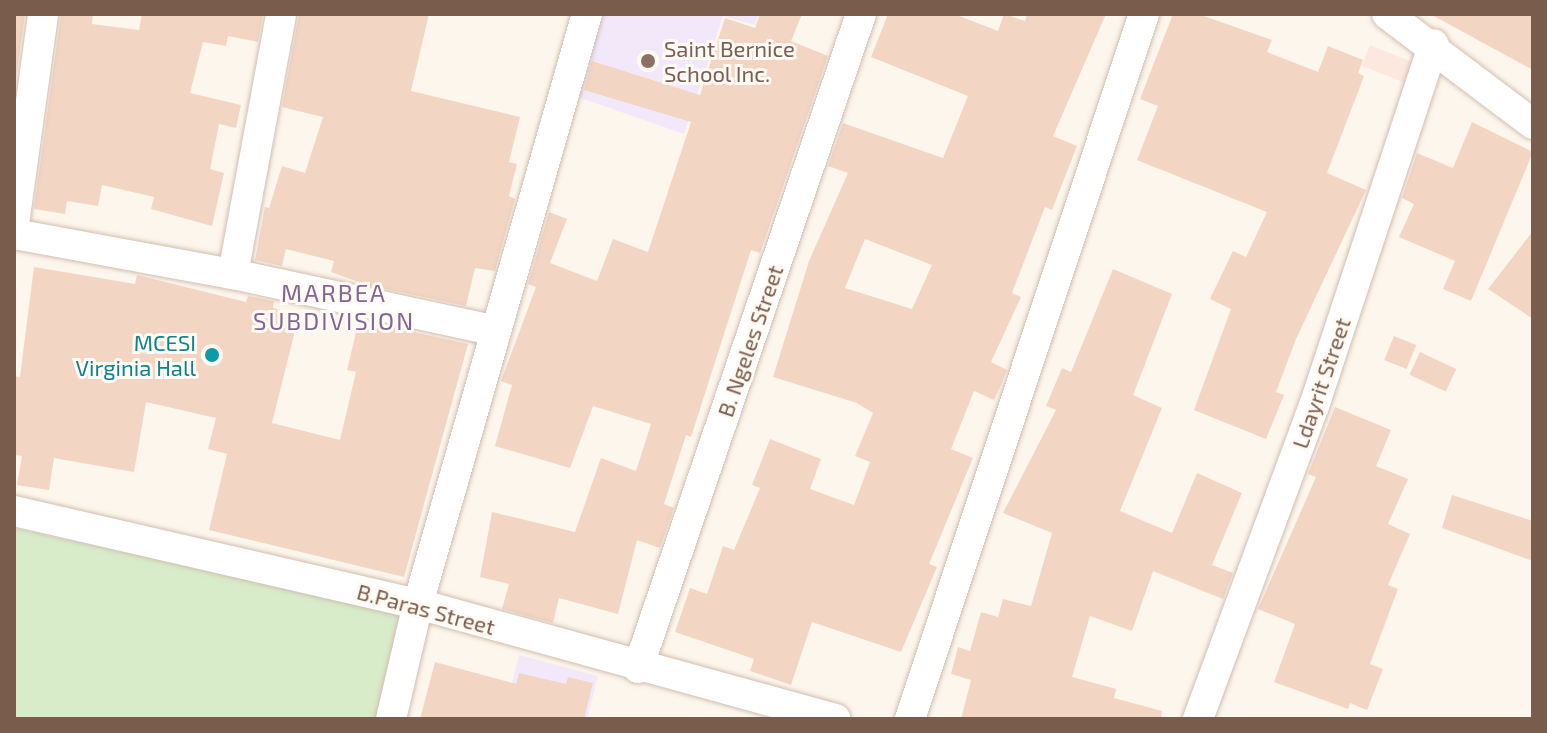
<!DOCTYPE html>
<html>
<head>
<meta charset="utf-8">
<style>
	body { margin:0 }
	#map { position:relative; width:1547px; height:733px; overflow:hidden; background:#fdf6ec; font-family:"Exo 2",sans-serif }
	div>[style] { position:absolute }
	.commercial>* { inset:0; background:#fde8e0; transform-origin:0 0 }
	.education>* { inset:0; background:#f3e8fa }
	.green>* { inset:0; background:#d8ecc9 }
	.building>* { inset:0; background:#f3d5c3; transform-origin:0 0 }
	.roads { filter:drop-shadow(0 0 2px #d1beb0) drop-shadow(0 0 2px #d1beb0) }
	.minor>* { height:30px; margin:-15px; padding:0 15px; transform-origin:15px; border-radius:15px; background:#fff }
	.dots>* { width:22px; height:22px; translate:-50% -50%; box-sizing:border-box; border:4px solid #fffaf3; border-radius:50% }
	span { translate:-50% -50%; white-space:nowrap; text-align:center; line-height:1.15; -webkit-text-stroke:6px #fffaf3; paint-order:stroke }
	.education-label { font-size:22px; color:#785e54 }
	.left { translate:0 -50%; text-align:left }
	.street-label { font-size:22px; color:#7a5c4d }
	.culture-label { font-size:22px; color:#0d838f }
	.right { translate:-100% -50%; text-align:right }
	.neighbourhood-label { font-size:24px; color:#846695; letter-spacing:2px }
	.frame { position:absolute; inset:0; border:16px solid #7a5c4d; pointer-events:none }
</style>
</head>
<body>
<div id="map">
	<div class="commercial">
		<i style="left:1370px;top:45px;width:56px;height:22px;rotate:22deg"></i>
	</div>
	<div class="education">
		<i style="clip-path:polygon(602px 14px,759px 14px,755px 25px,723px 16px,684px 134px,578px 97px)"></i>
		<i style="clip-path:polygon(519px 655px,598px 676px,587px 719px,503px 719px)"></i>
	</div>
	<div class="green">
		<i style="clip-path:polygon(14px 528px,404px 614px,381px 719px,14px 719px)"></i>
	</div>
	<div class="building">
		<i style="clip-path:polygon(15px 14px,25px 14px,14px 92px,14px 28px)"></i>
		<i style="clip-path:polygon(61px 14px,93px 14px,92px 24px,139px 30px,142px 14px,263px 14px,258px 42px,228px 36px,226px 46px,203px 42px,190px 93px,241px 105px,236px 128px,219px 124px,210px 169px,224px 173px,212px 226px,151px 209px,154px 197px,102px 185px,98px 206px,67px 201px,65px 214px,34px 209px)"></i>
		<i style="clip-path:polygon(299px 14px,429px 14px,411px 91px,520px 117px,509px 162px,517px 164px,509px 196px,515px 199px,495px 271px,475px 268px,466px 306px,367px 285px,331px 272px,334px 261px,286px 249px,282px 266px,255px 260px,265px 207px,269px 208px,282px 166px,305px 173px,323px 117px,282px 107px)"></i>
		<i style="clip-path:polygon(760px 14px,802px 14px,791px 41px,828px 56px,760px 253px,751px 250px,691px 437px,686px 435px,664px 504px,674px 508px,660px 548px,637px 540px,618px 614px,559px 598px,553px 623px,502px 609px,509px 584px,480px 577px,492px 512px,575px 532px,601px 458px,636px 471px,651px 424px,593px 406px,570px 468px,495px 446px,512px 385px,501px 381px,536px 287px,528px 284px,549px 212px,567px 219px,550px 263px,597px 281px,613px 239px,648px 252px,691px 122px,584px 90px,592px 61px,700px 95px,725px 18px,755px 28px)"></i>
		<i style="clip-path:polygon(evenodd,888px 14px,954px 14px,998px 31px,1004px 14px,1025px 21px,1027px 14px,1106px 14px,1053px 136px,1077px 146px,1052px 210px,1045px 207px,1012px 293px,1021px 297px,991px 362px,1007px 370px,1002px 383px,994px 400px,974px 391px,951px 449px,973px 458px,929px 564px,937px 567px,901px 652px,812px 622px,791px 685px,750px 671px,754px 659px,675px 632px,690px 588px,707px 594px,723px 546px,734px 550px,760px 488px,752px 485px,770px 439px,821px 459px,810px 489px,854px 505px,870px 462px,855px 456px,873px 413px,857px 403px,773px 377px,809px 261px,848px 173px,828px 166px,843px 123px,943px 158px,968px 96px,871px 57px,888px 14px,865px 239px,932px 265px,912px 309px,845px 288px,865px 239px)"></i>
		<i style="clip-path:polygon(1173px 14px,1198px 14px,1272px 40px,1267px 52px,1318px 72px,1328px 46px,1363px 60px,1358px 73px,1364px 76px,1327px 173px,1366px 190px,1296px 339px,1276px 392px,1284px 395px,1266px 439px,1194px 410px,1231px 309px,1210px 299px,1233px 251px,1246px 257px,1267px 212px,1137px 160px,1158px 106px,1140px 99px)"></i>
		<i style="clip-path:polygon(1430px 14px,1533px 14px,1533px 70px)"></i>
		<i style="clip-path:polygon(1472px 122px,1533px 152px,1471px 301px,1443px 289px,1455px 261px,1399px 237px,1414px 204px,1402px 198px,1417px 153px,1453px 168px)"></i>
		<i style="clip-path:polygon(1533px 231px,1533px 319px,1488px 289px)"></i>
		<i style="clip-path:polygon(34px 267px,135px 284px,137px 275px,246px 302px,248px 296px,274px 301px,273px 308px,299px 315px,272px 423px,340px 440px,356px 372px,347px 370px,359px 320px,468px 344px,404px 577px,209px 530px,227px 454px,208px 449px,216px 418px,146px 402px,134px 472px,54px 458px,49px 490px,17px 485px,22px 456px,14px 455px,14px 376px,20px 377px)"></i>
		<i style="clip-path:polygon(1113px 269px,1172px 294px,1133px 395px,1162px 408px,1120px 511px,1172px 533px,1197px 473px,1242px 493px,1212px 565px,1233px 573px,1223px 599px,1153px 571px,1132px 631px,1090px 616px,1072px 677px,1116px 689px,1114px 698px,1162px 711px,1161px 719px,961px 719px,971px 680px,951px 674px,958px 647px,970px 651px,981px 612px,998px 617px,1003px 599px,1031px 606px,1052px 533px,1003px 513px,1056px 410px,1046px 406px,1062px 368px,1071px 372px)"></i>
		<i style="left:1394px;top:336px;width:24px;height:26px;rotate:22deg"></i>
		<i style="left:1420px;top:352px;width:40px;height:25px;rotate:25deg"></i>
		<i style="clip-path:polygon(1335px 407px,1391px 430px,1376px 466px,1408px 479px,1388px 524px,1410px 534px,1388px 585px,1398px 589px,1370px 664px,1383px 669px,1367px 710px,1350px 703px,1348px 709px,1274px 682px,1295px 624px,1258px 609px,1316px 477px,1308px 474px)"></i>
		<i style="clip-path:polygon(1452px 495px,1533px 521px,1533px 561px,1442px 528px)"></i>
		<i style="clip-path:polygon(435px 662px,516px 684px,519px 673px,566px 684px,568px 677px,593px 683px,584px 719px,420px 719px)"></i>
	</div>
	<div class="roads">
		<div class="minor">
			<i style="left:1387px;top:14px;width:183px;rotate:37deg"></i>
			<i style="left:14px;top:224px;width:212px;rotate:-82.1deg"></i>
			<i style="left:14px;top:234px;width:223px;rotate:10.4deg"></i>
			<i style="left:233px;top:274px;width:269px;rotate:12.2deg"></i>
			<i style="left:233px;top:274px;width:264px;rotate:-79.5deg"></i>
			<i style="left:14px;top:511px;width:415px;rotate:13deg"></i>
			<i style="left:418px;top:604px;width:433px;rotate:15.4deg"></i>
			<i style="left:638px;top:668px;width:691px;rotate:-71.17deg"></i>
			<i style="left:391px;top:719px;width:118px;rotate:-76.8deg"></i>
			<i style="left:418px;top:604px;width:614px;rotate:-74.02deg"></i>
			<i style="left:910px;top:719px;width:743px;rotate:-71.64deg"></i>
			<i style="left:1198px;top:719px;width:334px;rotate:-69.7deg"></i>
			<i style="left:1314px;top:406px;width:381px;rotate:-71.7deg"></i>
		</div>
	</div>
	<div class="dots">
		<i style="left:648px;top:61px;background:#8d6e63"></i>
		<i style="left:212px;top:355px;background:#0f9aa8"></i>
	</div>
	<div class="education-label">
		<span class="left" style="left:664px;top:61px">Saint Bernice<br>School Inc.</span>
	</div>
	<div class="street-label">
		<span style="left:750px;top:341px;rotate:-71deg">B. Ngeles Street</span>
		<span style="left:1321px;top:383px;rotate:-71deg">Ldayrit Street</span>
		<span style="left:426px;top:609px;rotate:15deg">B.Paras Street</span>
	</div>
	<div class="culture-label">
		<span class="right" style="left:196px;top:355px">MCESI<br>Virginia Hall</span>
	</div>
	<div class="neighbourhood-label">
		<span style="left:334px;top:307px">MARBEA<br>SUBDIVISION</span>
	</div>
	<div class="frame"></div>
</div>
</body>
</html>
